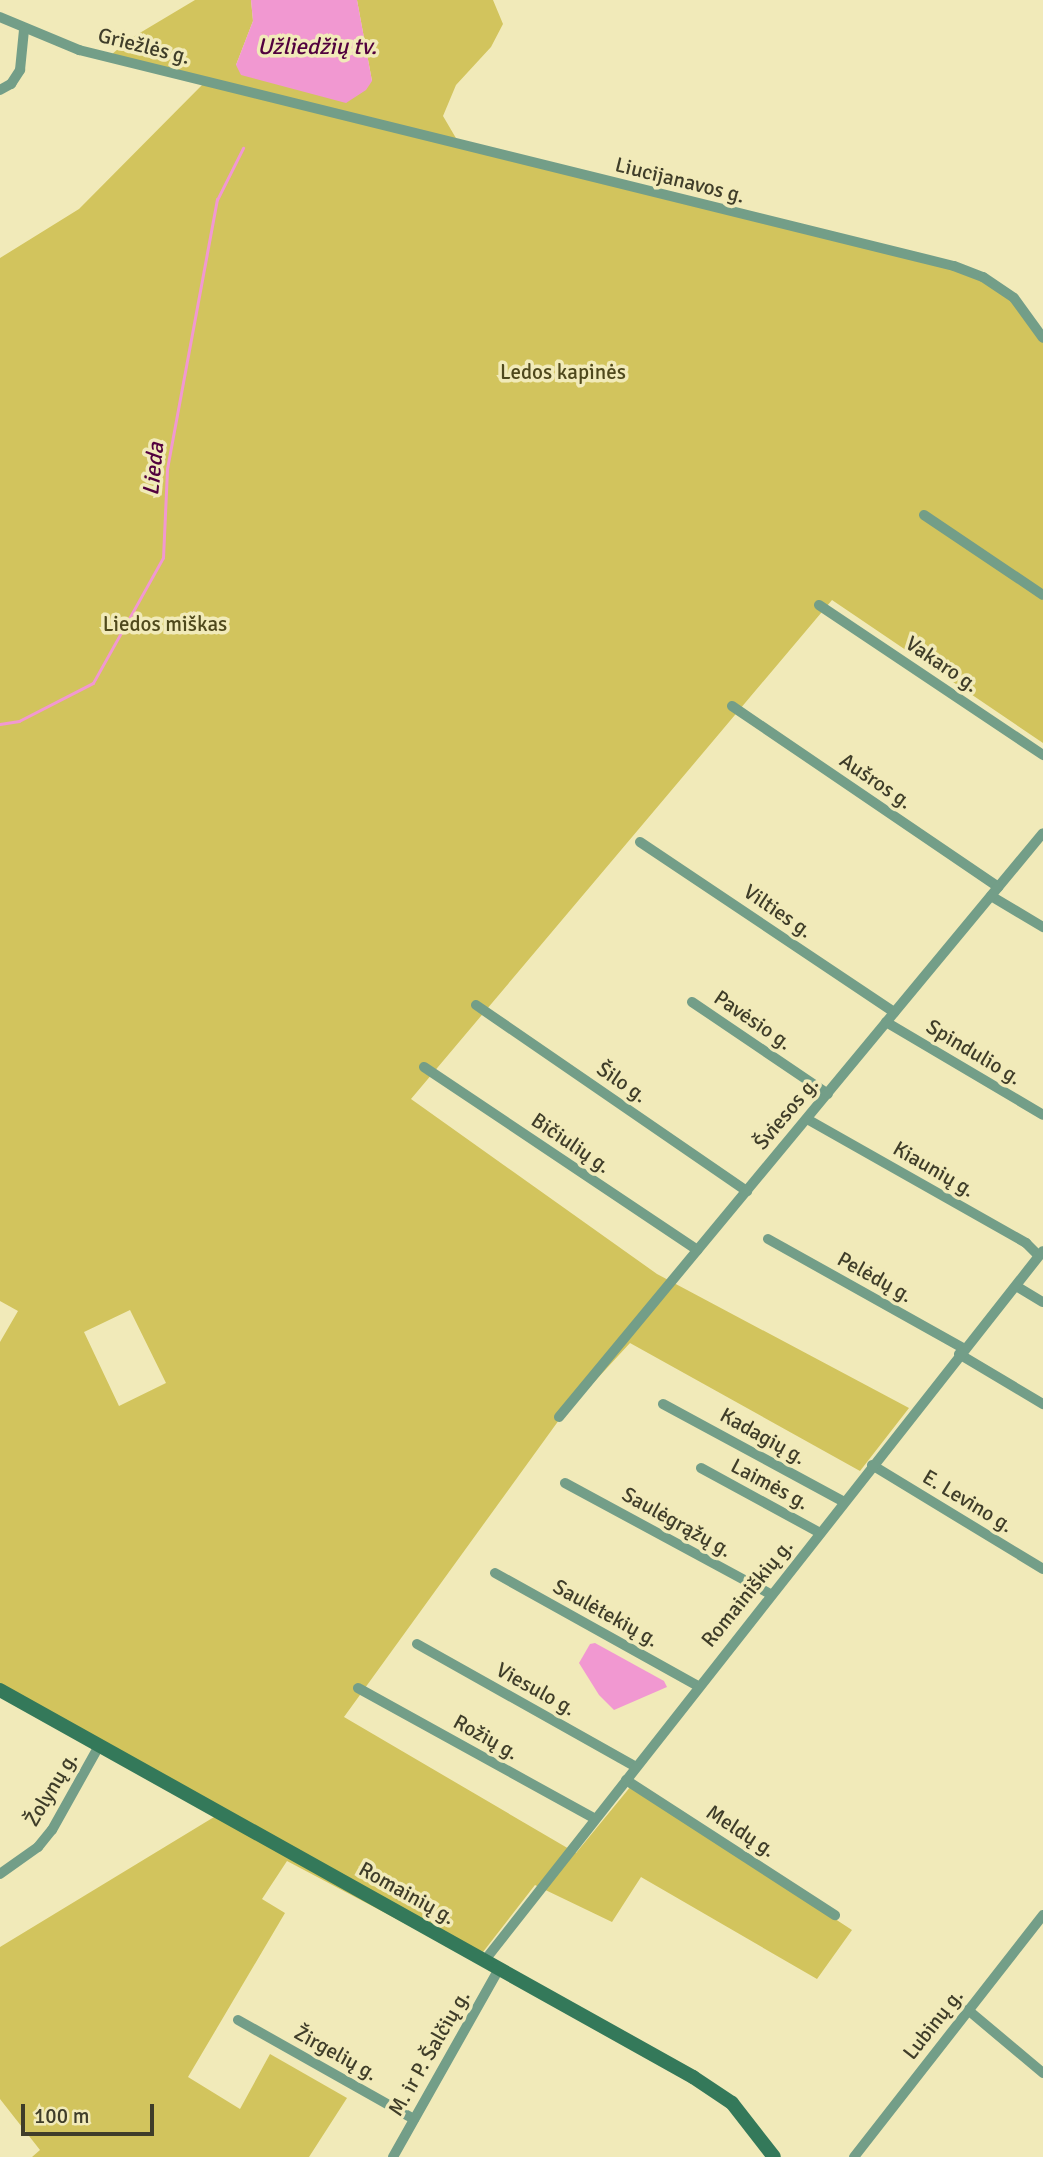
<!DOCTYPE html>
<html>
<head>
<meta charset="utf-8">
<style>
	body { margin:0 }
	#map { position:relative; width:1043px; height:2157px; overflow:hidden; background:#f1eab9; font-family:Signika,sans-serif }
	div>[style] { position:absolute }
	.green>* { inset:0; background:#d2c45d }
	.water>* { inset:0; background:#f198d1 }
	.stream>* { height:2.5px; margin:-1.25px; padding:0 1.25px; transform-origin:1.25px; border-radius:1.25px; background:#f198d1 }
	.minor>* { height:10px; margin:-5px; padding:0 5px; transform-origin:5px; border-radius:5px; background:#739e88 }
	.secondary>* { height:14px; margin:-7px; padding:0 7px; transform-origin:7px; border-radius:7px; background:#34795a }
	span { translate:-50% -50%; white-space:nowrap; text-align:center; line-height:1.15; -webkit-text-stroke:7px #f1eab9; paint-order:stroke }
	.street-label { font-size:21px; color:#3f3d29 }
	.park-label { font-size:21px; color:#4e481c }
	.water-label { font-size:23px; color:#52013e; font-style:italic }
	.scale { position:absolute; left:21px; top:2104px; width:133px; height:32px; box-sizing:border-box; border:4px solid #3f3d29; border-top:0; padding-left:9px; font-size:21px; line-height:24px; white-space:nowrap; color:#3f3d29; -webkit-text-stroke:5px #f1eab9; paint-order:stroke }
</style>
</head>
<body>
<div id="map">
	<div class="green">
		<i style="clip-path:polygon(evenodd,195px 0,251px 0,253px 21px,236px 65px,372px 81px,357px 0,493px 0,503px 24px,491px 47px,456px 85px,443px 116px,460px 145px,954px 266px,1004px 290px,1043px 338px,1043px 743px,832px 600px,411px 1099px,657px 1274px,909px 1408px,860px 1471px,630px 1343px,559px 1420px,344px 1717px,576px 1853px,631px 1786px,852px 1930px,817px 1979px,641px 1877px,612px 1922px,535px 1885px,476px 1961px,287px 1861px,262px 1899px,285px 1913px,188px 2077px,240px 2109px,270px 2054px,347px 2098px,309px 2157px,32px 2157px,40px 2150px,0 2099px,0 1947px,219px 1814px,0 1690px,0 1342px,18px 1311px,0 1301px,0 258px,79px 209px,205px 82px,110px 56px,128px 40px,195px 0,130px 1310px,166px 1383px,119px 1406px,84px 1332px,130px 1310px)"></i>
	</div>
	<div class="water">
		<i style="clip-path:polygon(251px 0,357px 0,372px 81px,366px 90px,346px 103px,241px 75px,236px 65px,253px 21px)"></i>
		<i style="clip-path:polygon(595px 1643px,664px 1681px,667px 1687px,614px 1710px,599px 1695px,579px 1663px,590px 1644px)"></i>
	</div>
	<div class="stream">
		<i style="left:0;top:724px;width:19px;rotate:-9deg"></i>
		<i style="left:19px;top:721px;width:83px;rotate:-27.2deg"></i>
		<i style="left:93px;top:683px;width:143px;rotate:-60.8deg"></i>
		<i style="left:163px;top:558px;width:89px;rotate:-87.4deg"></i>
		<i style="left:167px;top:469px;width:274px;rotate:-79.5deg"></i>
		<i style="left:217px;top:200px;width:58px;rotate:-63.4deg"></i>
	</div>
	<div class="minor">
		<i style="left:0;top:17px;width:86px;rotate:22.7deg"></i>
		<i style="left:79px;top:50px;width:901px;rotate:13.87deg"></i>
		<i style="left:954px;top:266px;width:31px;rotate:21deg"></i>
		<i style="left:983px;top:277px;width:37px;rotate:34deg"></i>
		<i style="left:1014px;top:298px;width:49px;rotate:54.1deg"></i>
		<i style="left:0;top:90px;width:13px;rotate:-29deg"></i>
		<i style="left:11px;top:84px;width:17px;rotate:-57deg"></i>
		<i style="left:20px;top:70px;width:40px;rotate:-84.3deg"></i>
		<i style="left:924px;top:515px;width:143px;rotate:33.9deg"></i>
		<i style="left:819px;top:605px;width:270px;rotate:33.8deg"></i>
		<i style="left:732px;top:706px;width:322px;rotate:34.2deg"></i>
		<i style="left:640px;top:842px;width:306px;rotate:33.8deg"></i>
		<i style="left:991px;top:896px;width:61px;rotate:30.8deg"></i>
		<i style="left:692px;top:1002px;width:164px;rotate:34.1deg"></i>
		<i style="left:476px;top:1005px;width:329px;rotate:34.5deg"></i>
		<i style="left:886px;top:1022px;width:182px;rotate:30.6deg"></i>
		<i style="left:424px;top:1067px;width:329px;rotate:33.8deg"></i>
		<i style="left:807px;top:1119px;width:252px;rotate:29.5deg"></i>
		<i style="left:1026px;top:1243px;width:18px;rotate:45deg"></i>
		<i style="left:768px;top:1239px;width:223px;rotate:29.2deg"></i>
		<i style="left:1016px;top:1286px;width:31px;rotate:31deg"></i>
		<i style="left:959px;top:1354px;width:98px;rotate:30.8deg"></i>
		<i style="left:663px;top:1404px;width:206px;rotate:28.4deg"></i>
		<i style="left:559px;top:1417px;width:758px;rotate:-50.35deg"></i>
		<i style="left:872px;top:1465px;width:200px;rotate:31.3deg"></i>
		<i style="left:701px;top:1468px;width:136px;rotate:28.6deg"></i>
		<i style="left:565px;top:1483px;width:233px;rotate:28.4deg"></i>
		<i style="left:495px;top:1573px;width:232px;rotate:29.1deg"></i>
		<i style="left:417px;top:1644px;width:251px;rotate:29.3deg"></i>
		<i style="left:358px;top:1688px;width:271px;rotate:28.9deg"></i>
		<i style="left:626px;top:1780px;width:249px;rotate:32.9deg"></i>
		<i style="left:0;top:1874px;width:47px;rotate:-35.4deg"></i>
		<i style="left:38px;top:1847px;width:22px;rotate:-51deg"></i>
		<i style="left:52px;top:1830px;width:96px;rotate:-60.8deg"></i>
		<i style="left:485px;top:1960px;width:902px;rotate:-51.8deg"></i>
		<i style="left:968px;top:2010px;width:98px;rotate:40deg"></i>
		<i style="left:238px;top:2020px;width:202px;rotate:29.4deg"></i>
		<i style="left:393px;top:2157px;width:216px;rotate:-60.6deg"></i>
		<i style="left:854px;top:2157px;width:307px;rotate:-52deg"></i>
	</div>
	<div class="secondary">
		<i style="left:0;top:1690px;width:794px;rotate:29.18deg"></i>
		<i style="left:693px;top:2077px;width:47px;rotate:33.7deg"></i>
		<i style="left:732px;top:2103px;width:68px;rotate:52.1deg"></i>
	</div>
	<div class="street-label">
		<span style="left:144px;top:46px;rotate:14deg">Griežlės g.</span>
		<span style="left:680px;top:180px;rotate:14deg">Liucijanavos g.</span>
		<span style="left:942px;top:664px;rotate:34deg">Vakaro g.</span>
		<span style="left:876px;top:781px;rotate:34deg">Aušros g.</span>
		<span style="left:778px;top:911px;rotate:34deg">Vilties g.</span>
		<span style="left:753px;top:1020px;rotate:34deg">Pavėsio g.</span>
		<span style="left:974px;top:1052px;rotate:31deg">Spindulio g.</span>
		<span style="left:622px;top:1082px;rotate:34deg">Šilo g.</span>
		<span style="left:786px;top:1113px;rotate:-50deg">Šviesos g.</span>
		<span style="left:571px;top:1143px;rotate:34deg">Bičiulių g.</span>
		<span style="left:934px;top:1169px;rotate:30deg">Kiaunių g.</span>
		<span style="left:875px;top:1277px;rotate:29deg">Pelėdų g.</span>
		<span style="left:763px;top:1436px;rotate:29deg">Kadagių g.</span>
		<span style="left:770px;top:1484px;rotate:28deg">Laimės g.</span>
		<span style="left:968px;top:1501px;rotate:31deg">E. Levino g.</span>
		<span style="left:677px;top:1522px;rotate:29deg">Saulėgrąžų g.</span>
		<span style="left:747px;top:1593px;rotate:-51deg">Romainiškių g.</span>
		<span style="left:606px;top:1613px;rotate:29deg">Saulėtekių g.</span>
		<span style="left:536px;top:1689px;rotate:29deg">Viesulo g.</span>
		<span style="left:486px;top:1737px;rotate:29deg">Rožių g.</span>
		<span style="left:51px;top:1789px;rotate:-59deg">Žolynų g.</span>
		<span style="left:741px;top:1831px;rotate:33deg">Meldų g.</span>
		<span style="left:407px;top:1893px;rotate:29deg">Romainių g.</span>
		<span style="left:933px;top:2024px;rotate:-52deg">Lubinų g.</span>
		<span style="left:336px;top:2053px;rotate:29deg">Žirgelių g.</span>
		<span style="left:429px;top:2053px;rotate:-60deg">M. ir P. Šalčių g.</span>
	</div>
	<div class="park-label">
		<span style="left:563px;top:372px">Ledos kapinės</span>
		<span style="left:165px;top:624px">Liedos miškas</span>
	</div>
	<div class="water-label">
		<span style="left:317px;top:47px">Užliedžių tv.</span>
		<span style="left:154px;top:469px;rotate:-84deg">Lieda</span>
	</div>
	<div class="scale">100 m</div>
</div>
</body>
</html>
